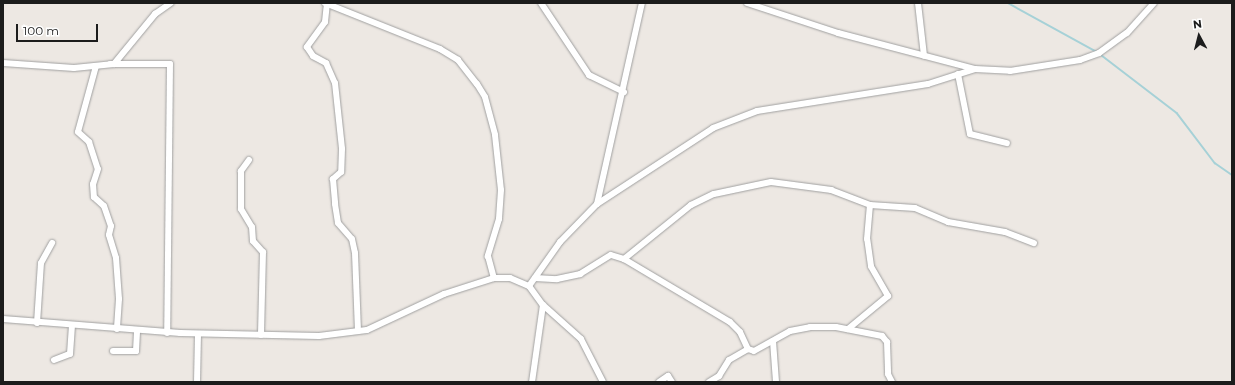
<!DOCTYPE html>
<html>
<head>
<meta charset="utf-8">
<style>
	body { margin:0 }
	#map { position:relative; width:1235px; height:385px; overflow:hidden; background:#ede8e3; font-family:Montserrat,sans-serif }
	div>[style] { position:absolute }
	.stream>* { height:1.5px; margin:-0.75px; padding:0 0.75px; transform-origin:0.75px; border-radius:0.75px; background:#a6d1d7 }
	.roads { filter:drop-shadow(0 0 1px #a0a0a0) drop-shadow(0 0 1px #a0a0a0) }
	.minor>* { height:6px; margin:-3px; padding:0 3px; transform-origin:3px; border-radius:3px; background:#fff }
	span { translate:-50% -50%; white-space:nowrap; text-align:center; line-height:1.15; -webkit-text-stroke:3px #fff; paint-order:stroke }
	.frame { position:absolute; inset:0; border:4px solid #1c1c1c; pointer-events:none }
	.north { position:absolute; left:1179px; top:16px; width:40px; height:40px; -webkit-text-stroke:3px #fff; paint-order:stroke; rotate:353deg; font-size:11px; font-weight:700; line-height:16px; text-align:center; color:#1c1c1c }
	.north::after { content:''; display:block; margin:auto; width:14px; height:18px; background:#1c1c1c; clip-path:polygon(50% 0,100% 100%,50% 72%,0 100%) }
	.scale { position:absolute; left:16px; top:24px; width:82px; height:18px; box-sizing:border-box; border:2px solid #1c1c1c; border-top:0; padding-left:5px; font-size:12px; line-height:14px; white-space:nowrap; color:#1c1c1c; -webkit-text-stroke:3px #fff; paint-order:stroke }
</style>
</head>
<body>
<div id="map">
	<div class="stream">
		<i style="left:1008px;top:3px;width:102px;rotate:28.8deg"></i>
		<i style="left:1100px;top:54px;width:97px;rotate:37.5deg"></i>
		<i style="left:1177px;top:113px;width:63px;rotate:52.8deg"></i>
		<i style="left:1215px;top:163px;width:21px;rotate:35deg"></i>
	</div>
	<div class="roads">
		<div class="minor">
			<i style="left:325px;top:3px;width:124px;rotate:21.8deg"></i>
			<i style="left:440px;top:49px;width:21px;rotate:31deg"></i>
			<i style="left:458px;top:60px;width:31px;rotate:52deg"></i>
			<i style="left:477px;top:84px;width:15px;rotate:58deg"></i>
			<i style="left:485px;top:97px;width:39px;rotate:75deg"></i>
			<i style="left:495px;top:135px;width:55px;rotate:83.8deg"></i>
			<i style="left:501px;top:190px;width:29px;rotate:94deg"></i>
			<i style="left:499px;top:219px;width:39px;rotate:107deg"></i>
			<i style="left:488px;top:256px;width:23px;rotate:75deg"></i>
			<i style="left:327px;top:3px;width:19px;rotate:96deg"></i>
			<i style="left:325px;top:22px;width:31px;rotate:126deg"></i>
			<i style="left:307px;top:47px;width:11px;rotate:56deg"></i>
			<i style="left:313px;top:56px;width:15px;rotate:28deg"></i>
			<i style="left:326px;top:63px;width:22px;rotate:66deg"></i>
			<i style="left:335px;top:83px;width:66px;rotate:83.9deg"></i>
			<i style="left:342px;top:149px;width:23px;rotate:92deg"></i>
			<i style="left:341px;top:172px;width:11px;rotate:139deg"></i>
			<i style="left:333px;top:179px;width:25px;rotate:85deg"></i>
			<i style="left:335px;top:204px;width:19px;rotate:81deg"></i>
			<i style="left:338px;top:223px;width:21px;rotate:49deg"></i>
			<i style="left:352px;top:239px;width:14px;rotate:78deg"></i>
			<i style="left:355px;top:253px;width:78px;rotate:87.8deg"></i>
			<i style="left:541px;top:3px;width:87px;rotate:56.3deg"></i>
			<i style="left:589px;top:75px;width:39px;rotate:26deg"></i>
			<i style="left:747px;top:3px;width:96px;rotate:18.2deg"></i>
			<i style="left:838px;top:33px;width:142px;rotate:14.7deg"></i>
			<i style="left:918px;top:3px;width:53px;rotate:83.5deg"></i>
			<i style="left:3px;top:63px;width:71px;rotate:4deg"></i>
			<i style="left:74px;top:68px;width:40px;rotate:-5.7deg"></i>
			<i style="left:114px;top:64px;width:65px;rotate:-50.6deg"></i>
			<i style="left:155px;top:14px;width:19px;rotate:-35deg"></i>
			<i style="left:110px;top:64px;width:60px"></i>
			<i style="left:170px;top:64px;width:269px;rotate:90.6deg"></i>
			<i style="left:96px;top:66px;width:68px;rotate:105.3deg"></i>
			<i style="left:78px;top:132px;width:15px;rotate:42deg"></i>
			<i style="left:89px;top:142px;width:28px;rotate:72deg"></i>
			<i style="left:98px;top:169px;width:16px;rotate:108deg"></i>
			<i style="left:93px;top:184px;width:13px;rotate:86deg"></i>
			<i style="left:94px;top:197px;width:13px;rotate:42deg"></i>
			<i style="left:104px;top:206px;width:21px;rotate:71deg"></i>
			<i style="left:111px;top:226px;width:9px;rotate:103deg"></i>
			<i style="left:109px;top:235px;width:24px;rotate:73deg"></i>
			<i style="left:116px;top:258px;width:41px;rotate:85.8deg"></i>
			<i style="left:119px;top:299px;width:30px;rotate:94deg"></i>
			<i style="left:958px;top:74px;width:61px;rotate:78.7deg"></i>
			<i style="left:970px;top:134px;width:38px;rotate:14deg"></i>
			<i style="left:249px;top:160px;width:14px;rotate:126deg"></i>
			<i style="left:241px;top:171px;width:38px;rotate:90deg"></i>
			<i style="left:241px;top:209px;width:21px;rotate:59deg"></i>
			<i style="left:252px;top:227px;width:14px;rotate:86deg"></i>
			<i style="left:253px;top:241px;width:15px;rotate:48deg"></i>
			<i style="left:263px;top:252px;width:83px;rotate:91.4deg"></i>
			<i style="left:597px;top:204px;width:206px;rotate:-77.4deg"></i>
			<i style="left:624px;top:259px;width:123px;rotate:30.7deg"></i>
			<i style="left:730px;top:322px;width:14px;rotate:45deg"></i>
			<i style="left:740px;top:332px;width:19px;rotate:65deg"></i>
			<i style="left:748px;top:349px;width:6px;rotate:18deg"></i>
			<i style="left:754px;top:351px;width:41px;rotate:-29.1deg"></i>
			<i style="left:790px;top:331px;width:20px;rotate:-11deg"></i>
			<i style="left:810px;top:327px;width:26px"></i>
			<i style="left:836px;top:327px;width:47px;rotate:11.1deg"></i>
			<i style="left:882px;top:336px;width:8px;rotate:50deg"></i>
			<i style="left:887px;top:342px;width:32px;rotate:88deg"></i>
			<i style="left:888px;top:374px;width:9px;rotate:63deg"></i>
			<i style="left:535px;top:278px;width:22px;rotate:3deg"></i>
			<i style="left:557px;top:279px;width:24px;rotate:-12deg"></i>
			<i style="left:580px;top:274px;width:36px;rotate:-32deg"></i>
			<i style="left:611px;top:255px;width:14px;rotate:17deg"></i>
			<i style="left:624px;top:259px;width:86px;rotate:-38.9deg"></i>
			<i style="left:691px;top:205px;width:25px;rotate:-26deg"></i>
			<i style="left:714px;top:194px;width:58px;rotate:-11.9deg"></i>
			<i style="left:771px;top:182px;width:61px;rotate:7.6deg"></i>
			<i style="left:831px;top:190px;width:42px;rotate:21deg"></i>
			<i style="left:870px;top:205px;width:45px;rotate:3.8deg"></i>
			<i style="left:915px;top:208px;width:36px;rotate:23deg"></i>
			<i style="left:948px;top:222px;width:58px;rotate:10deg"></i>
			<i style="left:1005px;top:232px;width:31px;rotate:21deg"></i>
			<i style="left:529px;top:286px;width:54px;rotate:-54.8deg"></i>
			<i style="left:560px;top:242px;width:53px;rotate:-45.8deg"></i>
			<i style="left:597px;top:204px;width:139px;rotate:-33.2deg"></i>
			<i style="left:713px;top:128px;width:47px;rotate:-21.1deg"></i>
			<i style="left:757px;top:111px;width:173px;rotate:-9deg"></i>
			<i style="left:928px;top:84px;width:49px;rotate:-17.7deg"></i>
			<i style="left:975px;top:69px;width:35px;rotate:3deg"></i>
			<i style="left:1010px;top:71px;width:71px;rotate:-8.9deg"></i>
			<i style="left:1080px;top:60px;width:20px;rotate:-20deg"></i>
			<i style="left:1099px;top:53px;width:34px;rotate:-36deg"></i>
			<i style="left:1127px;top:33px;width:40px;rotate:-48deg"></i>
			<i style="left:543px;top:305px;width:51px;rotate:41.8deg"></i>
			<i style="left:581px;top:339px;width:48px;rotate:62.9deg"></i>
			<i style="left:3px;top:319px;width:178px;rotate:4.5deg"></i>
			<i style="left:180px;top:333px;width:139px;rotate:1.2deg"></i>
			<i style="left:319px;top:336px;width:48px;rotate:-7.1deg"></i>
			<i style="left:367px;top:330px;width:85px;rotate:-25.1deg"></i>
			<i style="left:444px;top:294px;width:52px;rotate:-17.7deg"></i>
			<i style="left:494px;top:278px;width:16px"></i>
			<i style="left:510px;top:278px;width:21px;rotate:23deg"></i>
			<i style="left:529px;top:286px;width:24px;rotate:54deg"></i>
			<i style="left:543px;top:305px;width:78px;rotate:98.1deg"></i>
			<i style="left:37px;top:323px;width:60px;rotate:-86.2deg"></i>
			<i style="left:41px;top:263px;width:23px;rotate:-61deg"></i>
			<i style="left:848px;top:329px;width:52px;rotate:-39.5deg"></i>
			<i style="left:888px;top:296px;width:34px;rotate:-120deg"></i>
			<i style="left:871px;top:266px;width:27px;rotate:-98deg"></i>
			<i style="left:867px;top:239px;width:34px;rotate:-85deg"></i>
			<i style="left:773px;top:341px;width:41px;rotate:85.8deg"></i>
			<i style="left:113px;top:351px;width:23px"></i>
			<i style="left:136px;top:351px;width:20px;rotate:-87deg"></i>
			<i style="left:54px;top:360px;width:17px;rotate:-21deg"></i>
			<i style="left:70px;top:354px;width:28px;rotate:-86deg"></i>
			<i style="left:197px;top:382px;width:48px;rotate:-88.8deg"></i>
			<i style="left:659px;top:382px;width:11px;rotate:-34deg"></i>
			<i style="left:668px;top:376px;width:7px;rotate:56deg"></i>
			<i style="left:709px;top:382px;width:12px;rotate:-31deg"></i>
			<i style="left:719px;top:376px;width:19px;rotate:-58deg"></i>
			<i style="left:729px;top:360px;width:22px;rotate:-30deg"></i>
		</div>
	</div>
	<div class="frame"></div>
	<div class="north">N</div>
	<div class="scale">100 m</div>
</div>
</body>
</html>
